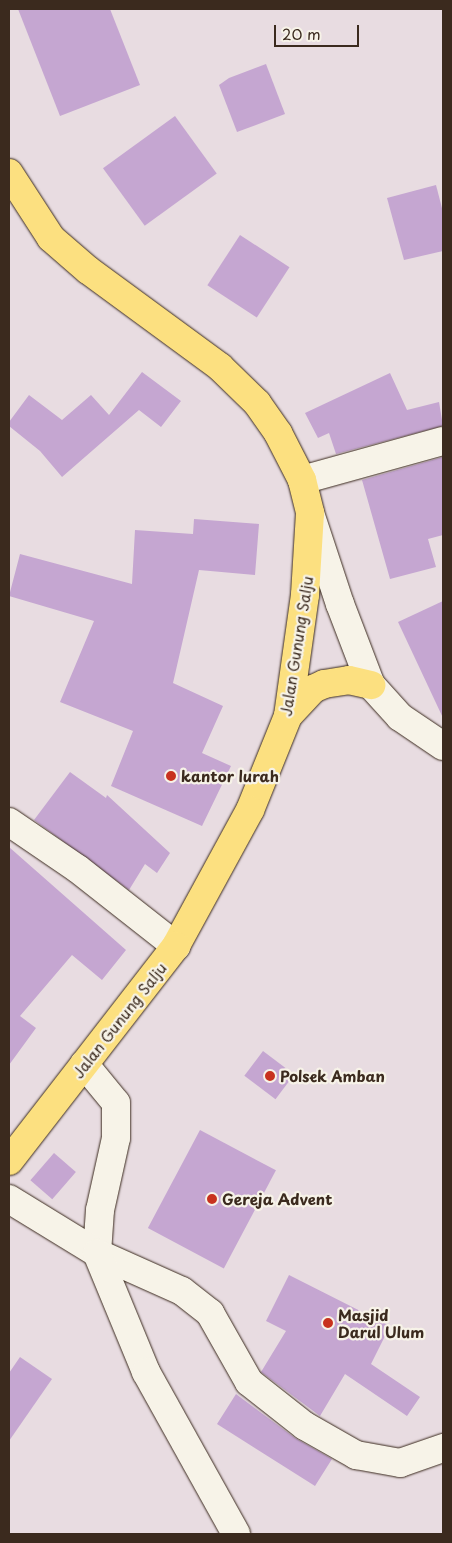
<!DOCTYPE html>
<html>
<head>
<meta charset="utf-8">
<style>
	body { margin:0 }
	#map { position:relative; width:452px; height:1543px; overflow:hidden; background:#e8dce1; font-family:"Playpen Sans",sans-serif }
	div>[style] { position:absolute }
	.building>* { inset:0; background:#c5a6d1; transform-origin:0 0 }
	.roads { filter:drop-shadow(0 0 1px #3b2a1e) drop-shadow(0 0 1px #3b2a1e) }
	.minor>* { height:28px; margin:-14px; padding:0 14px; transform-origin:14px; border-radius:14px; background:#f7f3e8 }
	.secondary>* { height:28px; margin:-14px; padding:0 14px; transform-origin:14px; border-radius:14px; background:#f7f3e8 }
	.primary>* { height:28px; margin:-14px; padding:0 14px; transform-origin:14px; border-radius:14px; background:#fce080 }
	.dots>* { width:14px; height:14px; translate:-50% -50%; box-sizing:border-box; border:2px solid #f7f3e8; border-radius:50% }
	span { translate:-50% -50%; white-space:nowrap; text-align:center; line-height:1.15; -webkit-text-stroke:4.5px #f7f3e8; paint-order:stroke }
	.street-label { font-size:15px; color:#3b2a1e }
	.poi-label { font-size:15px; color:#3b2a1e; font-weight:700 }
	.left { translate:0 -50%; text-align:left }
	.frame { position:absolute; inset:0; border:10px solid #3b2a1e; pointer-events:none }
	.scale { position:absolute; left:274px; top:25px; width:85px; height:22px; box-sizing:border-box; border:2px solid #3b2a1e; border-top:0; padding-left:6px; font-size:15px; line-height:18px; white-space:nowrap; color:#3b2a1e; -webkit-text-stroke:4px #f7f3e8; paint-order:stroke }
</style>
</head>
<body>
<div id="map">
	<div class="building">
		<i style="clip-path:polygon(18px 9px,110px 9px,140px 85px,60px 116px)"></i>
		<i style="clip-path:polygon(266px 64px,285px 114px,237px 132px,219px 85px,229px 78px)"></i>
		<i style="left:175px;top:116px;width:71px;height:89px;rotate:54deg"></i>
		<i style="clip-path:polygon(436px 185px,443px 212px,443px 251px,404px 260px,387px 198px)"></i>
		<i style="left:240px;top:235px;width:59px;height:60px;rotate:33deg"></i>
		<i style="clip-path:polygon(142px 372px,181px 401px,161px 427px,139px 410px,62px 477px,40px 451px,9px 426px,9px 422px,29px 395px,62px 420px,91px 395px,109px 415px)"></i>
		<i style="clip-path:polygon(390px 373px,407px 410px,439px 402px,443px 426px,336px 454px,329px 433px,318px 438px,305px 413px)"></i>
		<i style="clip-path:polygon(443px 457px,443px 535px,428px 539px,436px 567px,390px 579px,362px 480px)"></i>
		<i style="clip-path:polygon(194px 519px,259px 524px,255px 575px,199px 570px,173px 683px,223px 706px,202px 753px,231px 766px,202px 826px,111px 786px,133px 731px,60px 702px,94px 621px,9px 596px,20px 554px,132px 584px,135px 530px,193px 534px)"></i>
		<i style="clip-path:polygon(443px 601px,443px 718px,398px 622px)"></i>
		<i style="clip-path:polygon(70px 772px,106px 798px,107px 795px,170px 853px,157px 873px,145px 864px,129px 890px,34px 820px)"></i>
		<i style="clip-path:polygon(9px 847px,126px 950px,102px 980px,72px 955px,20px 1016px,36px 1028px,9px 1065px)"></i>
		<i style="left:263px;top:1051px;width:39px;height:31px;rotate:37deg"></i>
		<i style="left:200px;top:1130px;width:86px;height:111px;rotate:28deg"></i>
		<i style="left:54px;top:1153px;width:29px;height:36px;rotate:41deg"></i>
		<i style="clip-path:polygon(289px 1275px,390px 1326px,371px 1364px,420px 1397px,407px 1416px,345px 1374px,320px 1416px,261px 1372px,286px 1331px,266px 1321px)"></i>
		<i style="clip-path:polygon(20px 1357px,52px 1379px,9px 1441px,9px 1373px)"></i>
		<i style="clip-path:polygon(236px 1394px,295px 1438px,332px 1459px,315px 1486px,217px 1424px)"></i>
	</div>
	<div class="roads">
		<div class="minor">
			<i style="left:302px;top:480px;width:146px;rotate:-15.5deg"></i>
			<i style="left:9px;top:822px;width:83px;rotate:34.3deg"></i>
			<i style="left:78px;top:869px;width:125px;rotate:38.2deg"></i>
			<i style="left:84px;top:1064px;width:50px;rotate:50.6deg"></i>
			<i style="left:116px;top:1103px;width:35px;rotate:90deg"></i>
			<i style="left:116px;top:1138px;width:74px;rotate:102.5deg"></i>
			<i style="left:100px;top:1210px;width:43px;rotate:94deg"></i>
			<i style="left:97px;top:1253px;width:93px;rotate:24.1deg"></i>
			<i style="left:182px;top:1291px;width:36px;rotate:38deg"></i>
			<i style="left:210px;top:1313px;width:79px;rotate:60.5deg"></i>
			<i style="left:249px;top:1382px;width:71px;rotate:38.2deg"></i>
			<i style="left:305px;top:1426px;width:59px;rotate:29.6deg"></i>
			<i style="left:356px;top:1455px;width:45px;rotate:10.3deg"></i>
			<i style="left:400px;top:1463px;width:46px;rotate:-19.2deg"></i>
			<i style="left:9px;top:1199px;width:103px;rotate:31.5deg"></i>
			<i style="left:97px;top:1253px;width:129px;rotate:67.6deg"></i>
			<i style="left:146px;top:1372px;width:185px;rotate:60.9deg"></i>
		</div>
		<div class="secondary">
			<i style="left:310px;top:513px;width:96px;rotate:71.8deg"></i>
			<i style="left:340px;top:604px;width:87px;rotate:69.1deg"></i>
			<i style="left:371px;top:685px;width:43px;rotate:47.8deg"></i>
			<i style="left:400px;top:717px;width:52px;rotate:34deg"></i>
		</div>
		<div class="primary">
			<i style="left:9px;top:173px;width:77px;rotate:57.1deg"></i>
			<i style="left:51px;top:238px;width:49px;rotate:40.9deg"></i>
			<i style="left:88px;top:270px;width:164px;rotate:36.3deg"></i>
			<i style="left:220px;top:367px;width:52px;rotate:44.2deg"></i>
			<i style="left:257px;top:403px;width:37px;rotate:55deg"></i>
			<i style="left:278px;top:433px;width:53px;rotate:62.9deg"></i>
			<i style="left:302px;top:480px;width:34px;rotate:76deg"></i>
			<i style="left:310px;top:513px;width:82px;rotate:93.5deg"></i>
			<i style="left:305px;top:595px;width:122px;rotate:98deg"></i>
			<i style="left:288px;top:716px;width:101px;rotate:112deg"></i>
			<i style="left:250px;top:810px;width:155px;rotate:118.6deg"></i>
			<i style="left:176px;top:946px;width:272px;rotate:127.8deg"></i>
			<i style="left:288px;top:716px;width:37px;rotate:-47deg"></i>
			<i style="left:313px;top:689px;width:12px;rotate:-24deg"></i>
			<i style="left:324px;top:684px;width:25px;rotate:-9deg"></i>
			<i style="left:349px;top:680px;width:23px;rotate:13deg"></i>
		</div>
	</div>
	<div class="dots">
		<i style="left:171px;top:776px;background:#c8321e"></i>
		<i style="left:270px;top:1076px;background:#c8321e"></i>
		<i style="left:212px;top:1199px;background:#c8321e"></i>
		<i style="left:328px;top:1323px;background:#c8321e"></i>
	</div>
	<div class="street-label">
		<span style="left:296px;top:646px;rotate:-81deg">Jalan Gunung Salju</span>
		<span style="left:119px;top:1020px;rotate:-52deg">Jalan Gunung Salju</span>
	</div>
	<div class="poi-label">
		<span class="left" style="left:181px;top:776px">kantor lurah</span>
		<span class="left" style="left:280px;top:1076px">Polsek Amban</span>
		<span class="left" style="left:222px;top:1199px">Gereja Advent</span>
		<span class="left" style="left:338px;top:1323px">Masjid<br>Darul Ulum</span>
	</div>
	<div class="frame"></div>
	<div class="scale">20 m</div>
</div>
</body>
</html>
